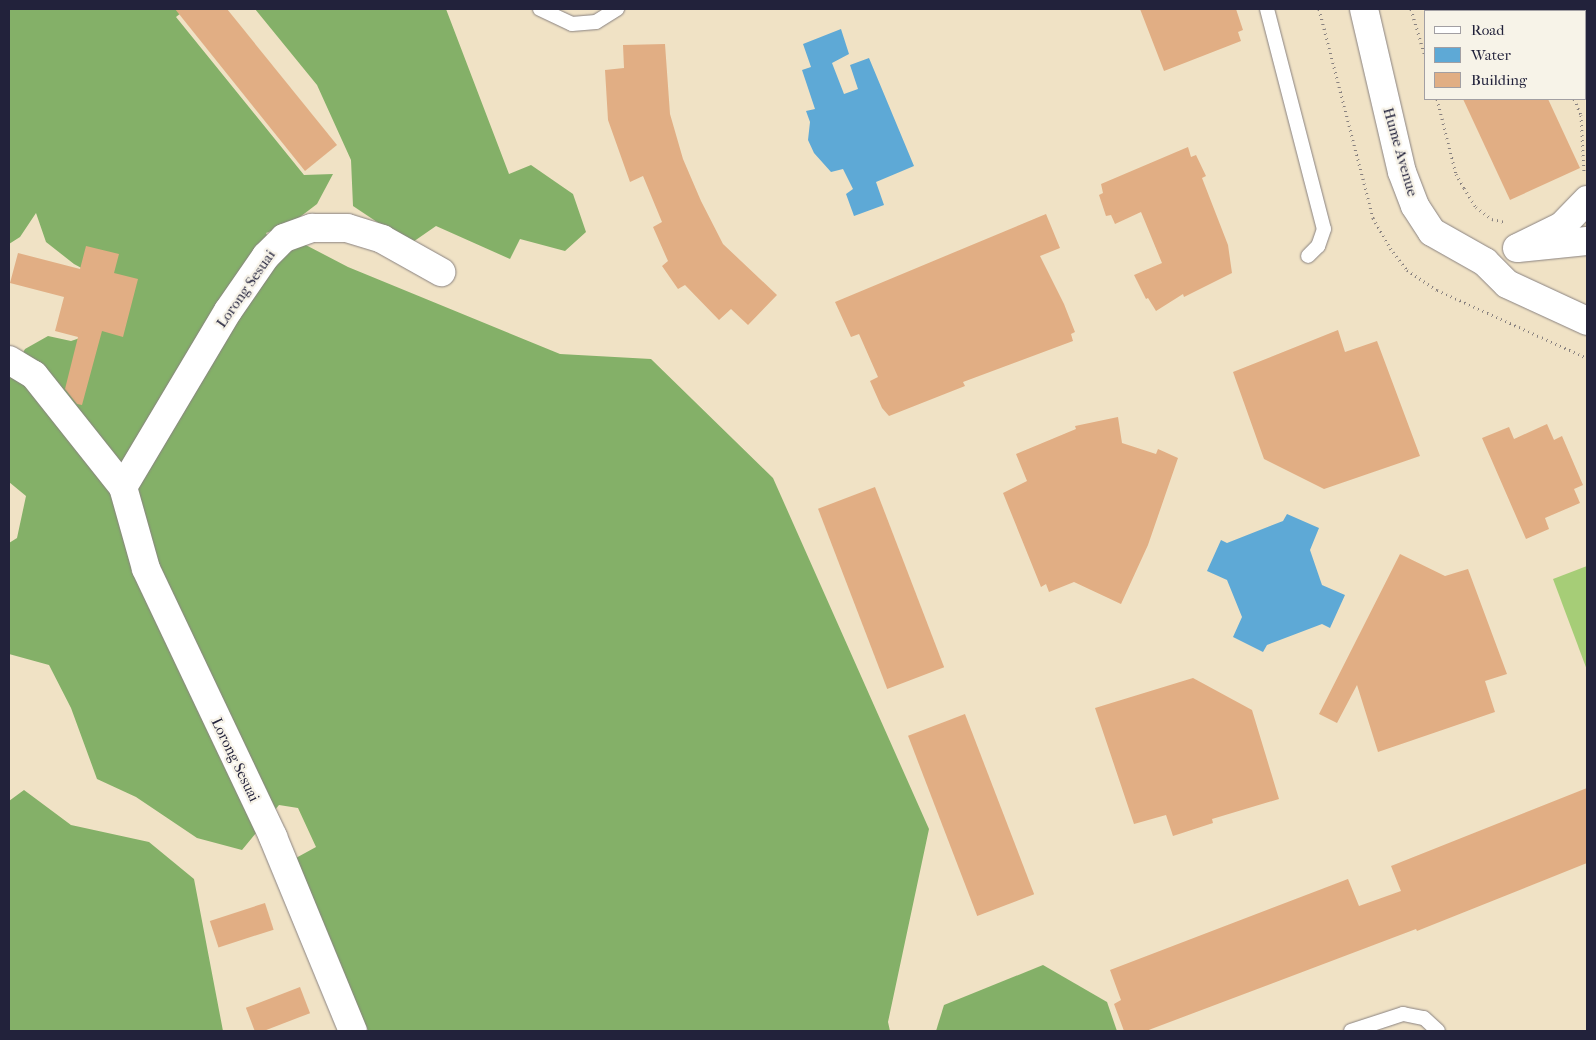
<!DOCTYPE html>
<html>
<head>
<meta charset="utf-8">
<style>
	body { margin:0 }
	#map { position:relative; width:1596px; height:1040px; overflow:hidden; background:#f0e2c5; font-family:"IM FELL French Canon",serif }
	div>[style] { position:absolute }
	.green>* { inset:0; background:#a6cd77 }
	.forest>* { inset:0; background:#84b068 }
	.water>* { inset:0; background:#5ea9d6 }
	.building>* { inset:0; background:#e1ae84; transform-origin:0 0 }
	.path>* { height:3px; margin-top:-1.5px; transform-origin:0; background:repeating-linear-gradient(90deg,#898280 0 1px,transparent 0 5px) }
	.roads { filter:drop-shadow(0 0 1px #898280) drop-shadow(0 0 1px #898280) }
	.service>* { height:14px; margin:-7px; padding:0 7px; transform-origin:7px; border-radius:7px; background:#fff }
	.minor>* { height:28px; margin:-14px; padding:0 14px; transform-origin:14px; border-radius:14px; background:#fff }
	.trunk>* { height:28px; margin:-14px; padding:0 14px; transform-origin:14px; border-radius:14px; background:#fff }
	span { translate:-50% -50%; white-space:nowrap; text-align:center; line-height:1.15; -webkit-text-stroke:4.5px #f7f3e8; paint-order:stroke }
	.street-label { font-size:15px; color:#22223b }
	.frame { position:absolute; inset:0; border:10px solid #22223b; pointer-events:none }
	.legend { position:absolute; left:1424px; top:10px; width:162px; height:90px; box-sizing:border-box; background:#f7f3e8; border:1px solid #a29fa3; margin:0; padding:6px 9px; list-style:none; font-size:15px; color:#22223b }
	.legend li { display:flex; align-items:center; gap:10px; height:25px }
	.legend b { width:25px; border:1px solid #a29fa3 }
</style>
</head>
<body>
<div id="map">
	<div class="green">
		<i style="clip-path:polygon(1587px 566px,1587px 670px,1553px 579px)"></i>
	</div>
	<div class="forest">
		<i style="clip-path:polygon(9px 9px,186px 9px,176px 17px,304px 175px,333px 174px,317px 204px,292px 223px,266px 233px,277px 256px,300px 242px,348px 267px,560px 354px,651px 359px,773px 478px,929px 829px,888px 1022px,890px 1031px,338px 1031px,274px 870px,316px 847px,298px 808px,279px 805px,242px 850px,197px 838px,136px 797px,97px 779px,71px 708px,49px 665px,9px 654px,9px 543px,17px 538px,26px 496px,9px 482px,9px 377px,25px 349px,48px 336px,71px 341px,98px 332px,111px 284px,74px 264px,46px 242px,36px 213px,20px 237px,9px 244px)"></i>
		<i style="clip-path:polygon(255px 9px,446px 9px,509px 174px,531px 165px,573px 194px,586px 232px,565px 251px,520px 239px,510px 259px,436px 226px,410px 244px,353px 206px,351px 160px,317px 85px)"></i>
		<i style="clip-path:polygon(24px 790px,71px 825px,149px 842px,194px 879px,223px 1031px,9px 1031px,9px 801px)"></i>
		<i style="clip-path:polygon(1043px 965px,1107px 1002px,1117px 1031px,936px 1031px,944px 1005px)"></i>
	</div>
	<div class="water">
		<i style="clip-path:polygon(841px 29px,849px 54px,832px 63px,844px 94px,858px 89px,850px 65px,869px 58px,914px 166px,876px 182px,884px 205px,854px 216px,846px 194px,853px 189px,843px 169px,831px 172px,814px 153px,808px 140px,810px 122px,806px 111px,815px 109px,802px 70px,811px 67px,803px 44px)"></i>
		<i style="clip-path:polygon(1287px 514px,1319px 528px,1310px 550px,1322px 585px,1345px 595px,1330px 628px,1322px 624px,1267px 645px,1263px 652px,1233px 637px,1242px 617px,1227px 580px,1207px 571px,1221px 540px,1227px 543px,1283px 521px)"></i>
	</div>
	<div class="building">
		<i style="clip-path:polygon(175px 9px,227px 9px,337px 145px,305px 171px)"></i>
		<i style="clip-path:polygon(1140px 9px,1236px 9px,1243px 30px,1238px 32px,1241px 41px,1164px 71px)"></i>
		<i style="clip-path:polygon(665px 44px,670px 114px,683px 159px,701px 201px,723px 244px,777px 295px,748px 325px,731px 309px,719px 320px,685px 285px,678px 289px,662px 266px,668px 261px,653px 227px,662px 222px,643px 176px,630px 182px,608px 120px,605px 70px,624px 68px,623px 45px)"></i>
		<i style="clip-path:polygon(1463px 99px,1548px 99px,1580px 168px,1510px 200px)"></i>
		<i style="clip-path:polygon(1188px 147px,1191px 157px,1196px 155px,1206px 176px,1202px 178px,1228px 245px,1232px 273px,1184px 297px,1183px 294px,1156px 311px,1148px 298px,1146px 299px,1134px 275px,1162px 263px,1141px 212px,1115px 224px,1111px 215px,1106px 216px,1099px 195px,1103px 193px,1101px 184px)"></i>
		<i style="clip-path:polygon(1046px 214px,1060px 248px,1040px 256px,1064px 304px,1075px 332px,1071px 334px,1073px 341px,963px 382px,965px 386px,889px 416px,882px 408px,870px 381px,878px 377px,859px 334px,851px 337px,835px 302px)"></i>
		<i style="clip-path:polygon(86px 246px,119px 254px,114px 273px,138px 279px,123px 337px,102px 331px,82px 405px,77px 404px,65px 389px,78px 337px,55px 331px,64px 297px,10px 283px,18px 253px,80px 269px)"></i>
		<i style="clip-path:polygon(1338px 330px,1345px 352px,1377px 341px,1420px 456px,1324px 489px,1264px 459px,1233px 372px)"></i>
		<i style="clip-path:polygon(1118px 417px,1122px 443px,1156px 454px,1158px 449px,1178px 458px,1148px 545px,1121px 604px,1074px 582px,1049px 592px,1046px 584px,1041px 587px,1003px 493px,1027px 481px,1016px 454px,1076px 429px,1075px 426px)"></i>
		<i style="clip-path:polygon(1547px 424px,1554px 440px,1562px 436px,1583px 485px,1574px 489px,1580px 503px,1545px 518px,1549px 529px,1526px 539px,1482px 438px,1509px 427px,1514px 439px)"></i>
		<i style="left:875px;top:487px;width:193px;height:61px;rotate:69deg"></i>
		<i style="clip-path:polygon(1400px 554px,1445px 576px,1468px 569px,1507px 674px,1485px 681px,1495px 712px,1378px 752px,1357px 685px,1337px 723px,1319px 714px)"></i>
		<i style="clip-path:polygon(1193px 678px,1252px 710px,1279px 799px,1212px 819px,1213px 823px,1173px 836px,1166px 815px,1134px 824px,1095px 708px)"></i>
		<i style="left:965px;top:714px;width:193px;height:61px;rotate:69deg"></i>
		<i style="clip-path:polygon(1587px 788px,1587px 863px,1417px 931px,1416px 929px,1146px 1031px,1124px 1031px,1114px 1004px,1121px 1000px,1110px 970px,1348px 879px,1359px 906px,1401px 891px,1391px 866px)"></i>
		<i style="left:265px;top:903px;width:28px;height:58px;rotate:72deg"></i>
		<i style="left:300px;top:987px;width:28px;height:58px;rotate:69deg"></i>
	</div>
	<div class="path">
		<i style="left:1319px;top:9px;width:216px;rotate:75.5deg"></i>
		<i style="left:1373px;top:218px;width:39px;rotate:60deg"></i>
		<i style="left:1393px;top:252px;width:23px;rotate:52deg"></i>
		<i style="left:1407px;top:270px;width:36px;rotate:34deg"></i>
		<i style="left:1437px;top:290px;width:165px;rotate:24.4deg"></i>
		<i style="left:1411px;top:9px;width:49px;rotate:73.4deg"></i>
		<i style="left:1527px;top:9px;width:3px;rotate:45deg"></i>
		<i style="left:1437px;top:99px;width:77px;rotate:75.8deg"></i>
		<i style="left:1456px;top:174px;width:16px;rotate:60deg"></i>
		<i style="left:1464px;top:188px;width:22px;rotate:58deg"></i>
		<i style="left:1476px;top:207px;width:20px;rotate:37deg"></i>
		<i style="left:1492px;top:219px;width:13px;rotate:13deg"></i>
		<i style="left:1574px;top:99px;width:17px;rotate:66deg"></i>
		<i style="left:1581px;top:115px;width:58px;rotate:87deg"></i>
	</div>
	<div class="roads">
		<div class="service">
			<i style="left:540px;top:9px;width:35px;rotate:25deg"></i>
			<i style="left:572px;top:24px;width:24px;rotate:-5deg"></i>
			<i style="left:596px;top:22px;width:25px;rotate:-32deg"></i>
			<i style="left:1267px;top:9px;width:227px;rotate:75.5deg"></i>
			<i style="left:1324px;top:229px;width:18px;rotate:109deg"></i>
			<i style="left:1318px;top:246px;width:14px;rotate:135deg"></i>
			<i style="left:1351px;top:1031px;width:55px;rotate:-18.1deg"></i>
			<i style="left:1403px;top:1014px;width:21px;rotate:11deg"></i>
			<i style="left:1424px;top:1018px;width:19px;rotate:43deg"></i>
		</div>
		<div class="minor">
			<i style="left:1364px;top:9px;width:167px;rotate:76.9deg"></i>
			<i style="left:1402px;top:172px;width:36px;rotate:69deg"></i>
			<i style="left:1415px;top:206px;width:31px;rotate:57deg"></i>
			<i style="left:1432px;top:232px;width:61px;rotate:29.5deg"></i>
			<i style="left:1485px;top:262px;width:31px;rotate:45deg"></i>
			<i style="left:1507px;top:284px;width:88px;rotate:24.8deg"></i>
			<i style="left:1518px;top:248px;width:69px;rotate:-5.8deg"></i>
			<i style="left:9px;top:360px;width:29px;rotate:31deg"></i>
			<i style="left:34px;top:375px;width:143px;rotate:51.5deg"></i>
			<i style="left:123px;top:487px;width:85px;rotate:74.3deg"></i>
			<i style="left:146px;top:569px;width:297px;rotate:64.6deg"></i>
			<i style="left:273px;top:837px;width:210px;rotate:67.6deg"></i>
			<i style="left:123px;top:487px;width:205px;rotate:-59.2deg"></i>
			<i style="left:228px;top:311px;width:67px;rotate:-55.4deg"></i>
			<i style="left:266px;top:256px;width:25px;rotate:-45deg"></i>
			<i style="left:284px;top:238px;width:30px;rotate:-20deg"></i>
			<i style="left:312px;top:228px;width:35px"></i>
			<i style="left:347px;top:228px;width:37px;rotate:17deg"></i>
			<i style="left:382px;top:239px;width:68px;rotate:29.2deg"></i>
		</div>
		<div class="trunk">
			<i style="left:1574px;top:9px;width:2px;rotate:63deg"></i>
			<i style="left:1585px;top:35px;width:6px;rotate:72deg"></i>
			<i style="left:1517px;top:248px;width:50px;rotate:-26.1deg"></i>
			<i style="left:1562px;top:226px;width:36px;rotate:-46deg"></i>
		</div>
	</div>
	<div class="street-label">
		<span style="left:1400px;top:152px;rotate:74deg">Hume Avenue</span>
		<span style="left:246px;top:289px;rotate:-55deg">Lorong Sesuai</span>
		<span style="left:235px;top:760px;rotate:64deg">Lorong Sesuai</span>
	</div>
	<div class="frame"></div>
	<ul class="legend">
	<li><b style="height:6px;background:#fff"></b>Road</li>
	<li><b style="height:14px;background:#5ea9d6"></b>Water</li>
	<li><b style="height:14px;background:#e1ae84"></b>Building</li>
	</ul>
</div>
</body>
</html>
